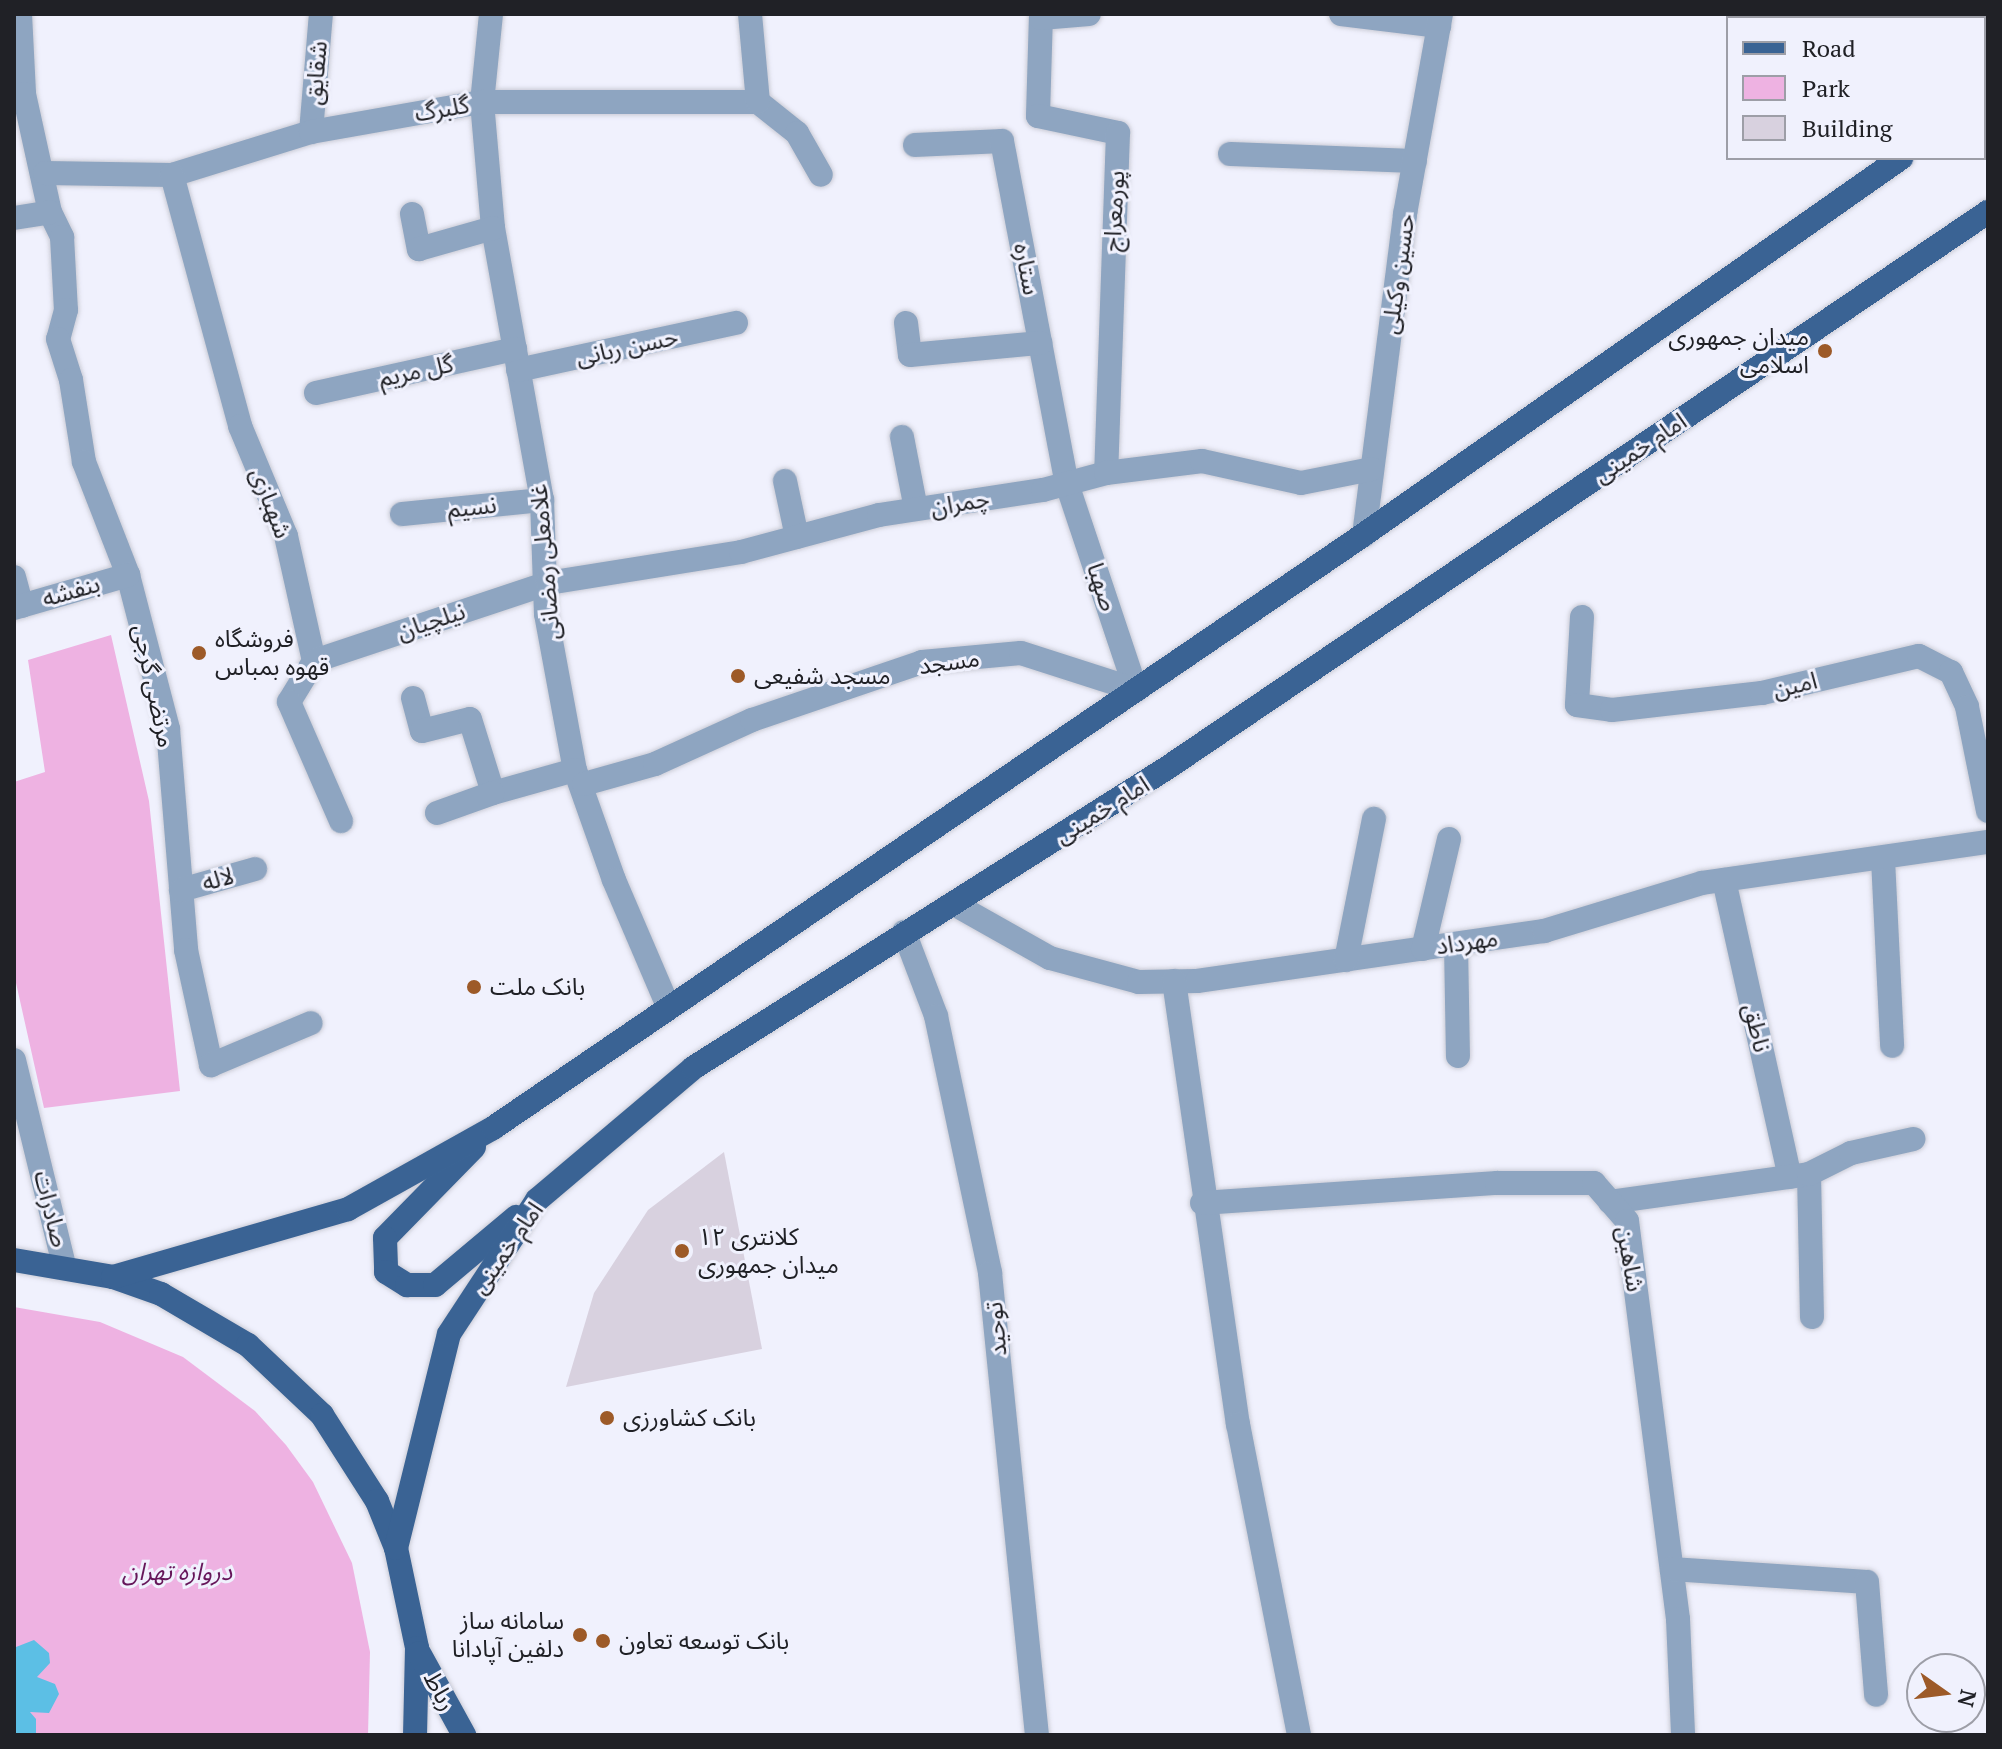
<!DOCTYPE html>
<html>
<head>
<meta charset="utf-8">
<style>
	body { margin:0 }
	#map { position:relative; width:2002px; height:1749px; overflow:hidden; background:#f0f1fd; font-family:"PT Serif","Noto Sans Arabic",serif }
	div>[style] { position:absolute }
	.green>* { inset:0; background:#eeb2e2 }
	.water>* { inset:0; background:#5cbfe5 }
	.building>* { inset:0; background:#d8d1df }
	.roads { filter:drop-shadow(0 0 2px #cbccd6) drop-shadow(0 0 2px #cbccd6) }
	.minor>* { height:24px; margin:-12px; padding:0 12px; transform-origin:12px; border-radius:12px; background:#8ea5c1 }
	.major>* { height:24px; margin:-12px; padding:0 12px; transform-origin:12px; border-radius:12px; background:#3a6394 }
	.dots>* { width:22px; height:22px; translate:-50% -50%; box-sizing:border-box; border:4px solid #f0f1fd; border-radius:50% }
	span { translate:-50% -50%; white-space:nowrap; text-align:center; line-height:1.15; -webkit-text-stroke:6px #f0f1fd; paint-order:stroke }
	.street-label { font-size:24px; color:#202126 }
	.poi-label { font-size:24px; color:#202126 }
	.right { translate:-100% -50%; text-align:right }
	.left { translate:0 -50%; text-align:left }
	.park-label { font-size:24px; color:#65165a; font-style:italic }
	.frame { position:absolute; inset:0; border:16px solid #202126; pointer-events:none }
	.legend { position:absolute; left:1726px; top:16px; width:260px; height:144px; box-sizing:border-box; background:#f0f1fd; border:2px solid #9d9ea7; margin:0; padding:10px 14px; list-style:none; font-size:24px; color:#202126 }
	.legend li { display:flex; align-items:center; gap:16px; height:40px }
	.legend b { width:40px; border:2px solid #9d9ea7 }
	.north { position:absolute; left:1906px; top:1653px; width:80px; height:80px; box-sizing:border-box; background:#f0f1fd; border:2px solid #9d9ea7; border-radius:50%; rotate:104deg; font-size:22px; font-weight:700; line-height:32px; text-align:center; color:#202126 }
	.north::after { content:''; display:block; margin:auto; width:28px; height:36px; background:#9d5a28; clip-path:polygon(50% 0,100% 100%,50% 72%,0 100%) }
</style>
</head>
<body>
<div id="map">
	<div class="green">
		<i style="clip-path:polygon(111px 635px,149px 801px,180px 1091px,44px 1108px,14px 974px,14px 782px,45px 772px,28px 660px)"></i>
		<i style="clip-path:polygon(14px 1307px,100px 1322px,183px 1357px,255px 1411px,286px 1445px,313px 1482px,352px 1563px,370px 1652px,368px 1735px,14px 1735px)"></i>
	</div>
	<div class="water">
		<i style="clip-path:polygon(14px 1626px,16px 1647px,34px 1640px,49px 1653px,50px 1663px,37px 1677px,55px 1684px,59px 1694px,49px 1713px,30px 1712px,36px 1719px,36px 1735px,14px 1735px)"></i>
	</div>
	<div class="building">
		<i style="clip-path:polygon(724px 1152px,762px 1349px,566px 1387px,594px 1293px,648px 1210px)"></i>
	</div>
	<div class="roads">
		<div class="minor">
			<i style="left:20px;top:14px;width:80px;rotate:87.1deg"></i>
			<i style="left:24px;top:94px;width:121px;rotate:77.6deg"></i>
			<i style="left:50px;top:212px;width:28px;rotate:64deg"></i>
			<i style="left:62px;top:237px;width:73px;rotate:86.9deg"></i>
			<i style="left:66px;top:310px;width:30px;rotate:105deg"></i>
			<i style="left:58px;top:339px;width:43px;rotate:72.4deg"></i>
			<i style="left:71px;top:380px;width:83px;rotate:81deg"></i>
			<i style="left:84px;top:462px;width:121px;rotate:68.7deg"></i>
			<i style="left:128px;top:575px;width:159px;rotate:75.4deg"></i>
			<i style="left:168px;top:729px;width:222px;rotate:85.3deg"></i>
			<i style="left:186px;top:950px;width:118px;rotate:77.7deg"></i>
			<i style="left:211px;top:1065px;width:108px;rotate:-22.8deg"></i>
			<i style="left:491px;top:14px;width:88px;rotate:95.8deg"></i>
			<i style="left:482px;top:102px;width:126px;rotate:85deg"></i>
			<i style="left:493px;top:228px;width:276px;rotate:79.8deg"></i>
			<i style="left:542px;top:500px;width:114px;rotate:88deg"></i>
			<i style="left:546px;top:614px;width:159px;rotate:79.5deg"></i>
			<i style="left:575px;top:770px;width:117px;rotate:70.5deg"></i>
			<i style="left:614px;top:880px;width:137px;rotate:66.8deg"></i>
			<i style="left:1041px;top:14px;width:102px;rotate:91.7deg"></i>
			<i style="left:1038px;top:116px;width:82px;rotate:12deg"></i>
			<i style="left:1118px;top:133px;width:340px;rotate:92deg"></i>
			<i style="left:1341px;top:14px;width:99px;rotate:7deg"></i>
			<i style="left:1041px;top:18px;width:48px;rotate:-4.8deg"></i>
			<i style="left:758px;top:102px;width:50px;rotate:38.5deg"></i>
			<i style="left:797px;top:133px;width:48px;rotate:60.3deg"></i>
			<i style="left:311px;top:132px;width:118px;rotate:-85.2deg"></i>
			<i style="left:915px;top:145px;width:87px;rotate:-2.6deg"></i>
			<i style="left:1002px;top:141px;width:349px;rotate:79.3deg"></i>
			<i style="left:1067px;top:484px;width:217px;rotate:71.5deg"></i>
			<i style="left:1230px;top:154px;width:185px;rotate:2.2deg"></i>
			<i style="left:45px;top:173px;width:127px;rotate:0.9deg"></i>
			<i style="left:172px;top:175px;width:145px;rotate:-17.2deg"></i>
			<i style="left:311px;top:132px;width:174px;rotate:-10deg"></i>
			<i style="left:482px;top:102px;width:276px"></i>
			<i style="left:758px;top:102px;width:88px;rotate:-95.2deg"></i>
			<i style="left:172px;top:175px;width:260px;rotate:74.8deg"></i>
			<i style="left:240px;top:426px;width:119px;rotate:67.3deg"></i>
			<i style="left:286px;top:536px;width:128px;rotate:77.4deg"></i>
			<i style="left:314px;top:661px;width:48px;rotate:121.4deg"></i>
			<i style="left:289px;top:702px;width:130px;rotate:66.4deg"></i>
			<i style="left:412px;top:214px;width:36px;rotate:79deg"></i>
			<i style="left:419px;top:249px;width:77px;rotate:-15.8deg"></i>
			<i style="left:14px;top:218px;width:36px;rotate:-9deg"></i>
			<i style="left:906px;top:323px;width:32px;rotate:83deg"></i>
			<i style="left:910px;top:355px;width:131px;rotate:-5.3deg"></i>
			<i style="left:518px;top:370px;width:223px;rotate:-12.2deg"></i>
			<i style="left:316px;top:393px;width:204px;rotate:-12.5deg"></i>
			<i style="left:902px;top:437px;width:73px;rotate:79deg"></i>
			<i style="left:785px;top:481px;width:57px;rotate:77.9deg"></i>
			<i style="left:402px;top:514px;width:141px;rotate:-5.7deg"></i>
			<i style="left:1364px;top:535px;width:324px;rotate:-82.7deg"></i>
			<i style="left:1405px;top:214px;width:203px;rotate:-79.8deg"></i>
			<i style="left:14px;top:577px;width:30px;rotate:75deg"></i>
			<i style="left:14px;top:608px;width:119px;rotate:-16.1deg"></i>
			<i style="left:1582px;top:617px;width:88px;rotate:93.3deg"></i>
			<i style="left:1577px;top:705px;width:35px;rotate:8deg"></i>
			<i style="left:1612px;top:710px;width:151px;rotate:-6.5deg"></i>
			<i style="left:1762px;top:693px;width:161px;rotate:-13.3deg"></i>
			<i style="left:1919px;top:656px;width:36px;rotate:27deg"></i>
			<i style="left:1951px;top:672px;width:38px;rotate:65deg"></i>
			<i style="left:1967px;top:707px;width:106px;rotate:78.6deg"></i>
			<i style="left:314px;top:661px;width:247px;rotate:-18.4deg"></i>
			<i style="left:548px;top:583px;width:195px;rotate:-9.1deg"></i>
			<i style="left:741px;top:552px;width:143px;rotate:-15deg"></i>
			<i style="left:879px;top:515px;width:166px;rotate:-8.7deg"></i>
			<i style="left:1043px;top:490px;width:65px;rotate:-15.1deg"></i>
			<i style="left:1106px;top:473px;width:97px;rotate:-7.1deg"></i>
			<i style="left:1202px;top:461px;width:101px;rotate:12.5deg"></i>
			<i style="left:1301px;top:483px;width:72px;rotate:-11.2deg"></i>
			<i style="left:413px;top:698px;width:34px;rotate:75deg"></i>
			<i style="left:422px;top:731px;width:49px;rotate:-14deg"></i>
			<i style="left:470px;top:719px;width:77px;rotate:72.7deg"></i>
			<i style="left:493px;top:793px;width:85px;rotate:-15.7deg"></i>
			<i style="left:584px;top:784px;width:74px;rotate:-15.7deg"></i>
			<i style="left:655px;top:764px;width:107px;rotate:-24.4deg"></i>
			<i style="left:752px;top:720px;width:180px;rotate:-18.8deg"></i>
			<i style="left:922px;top:662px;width:99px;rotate:-5.2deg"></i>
			<i style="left:1021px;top:653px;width:121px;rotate:17.8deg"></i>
			<i style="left:437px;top:813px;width:59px;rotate:-19.7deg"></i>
			<i style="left:1883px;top:859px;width:187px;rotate:87.2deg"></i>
			<i style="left:1724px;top:880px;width:304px;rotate:77.5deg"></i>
			<i style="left:181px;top:890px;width:77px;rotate:-15.8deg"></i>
			<i style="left:954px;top:904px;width:110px;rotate:29.4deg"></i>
			<i style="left:1050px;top:958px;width:92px;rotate:15.1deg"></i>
			<i style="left:1139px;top:982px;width:58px;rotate:-1deg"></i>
			<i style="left:1197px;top:981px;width:351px;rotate:-8.2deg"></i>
			<i style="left:1544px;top:931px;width:165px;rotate:-16.9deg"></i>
			<i style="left:1702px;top:883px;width:289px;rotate:-8.2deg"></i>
			<i style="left:904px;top:932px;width:90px;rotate:69.1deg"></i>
			<i style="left:936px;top:1016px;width:263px;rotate:78.1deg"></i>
			<i style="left:990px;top:1273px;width:464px;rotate:84.2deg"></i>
			<i style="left:1456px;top:944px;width:112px;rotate:89deg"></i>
			<i style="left:1423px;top:949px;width:113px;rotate:-76.7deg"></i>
			<i style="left:1346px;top:960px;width:144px;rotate:-78.8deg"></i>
			<i style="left:1174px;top:981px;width:448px;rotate:81.8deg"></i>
			<i style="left:1238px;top:1424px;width:317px;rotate:78.9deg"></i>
			<i style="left:14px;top:1060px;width:211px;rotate:76.3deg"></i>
			<i style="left:1809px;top:1174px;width:143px;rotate:88.8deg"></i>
			<i style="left:1610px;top:1202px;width:201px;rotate:-8deg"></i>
			<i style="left:1809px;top:1174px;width:47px;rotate:-26.6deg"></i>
			<i style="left:1851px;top:1153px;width:64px;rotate:-12.7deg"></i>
			<i style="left:1202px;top:1203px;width:296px;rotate:-3.9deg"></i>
			<i style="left:1497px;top:1183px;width:97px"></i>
			<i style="left:1594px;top:1183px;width:50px;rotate:49deg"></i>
			<i style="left:1627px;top:1221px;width:401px;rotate:82.7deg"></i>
			<i style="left:1678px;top:1619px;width:116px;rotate:87.5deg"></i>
			<i style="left:1672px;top:1569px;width:195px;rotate:3.8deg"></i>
			<i style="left:1867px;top:1582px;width:113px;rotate:85.4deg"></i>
		</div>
		<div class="major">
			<i style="left:1984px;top:100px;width:5px;rotate:-37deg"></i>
			<i style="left:474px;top:1147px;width:127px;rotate:134.4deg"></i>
			<i style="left:385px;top:1238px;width:34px;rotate:88deg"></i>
			<i style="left:386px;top:1272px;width:25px;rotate:32deg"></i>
			<i style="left:407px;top:1285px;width:28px"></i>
			<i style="left:435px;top:1285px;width:106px;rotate:-40deg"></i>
			<i style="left:14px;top:1260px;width:100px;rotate:9.7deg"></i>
			<i style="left:113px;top:1277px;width:51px;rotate:19.5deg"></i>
			<i style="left:161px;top:1294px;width:101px;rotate:30.4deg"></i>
			<i style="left:248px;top:1345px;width:102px;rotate:43.4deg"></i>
			<i style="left:322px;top:1415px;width:102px;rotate:57.4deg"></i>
			<i style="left:377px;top:1501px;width:51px;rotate:68deg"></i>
			<i style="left:396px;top:1548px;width:102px;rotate:78.1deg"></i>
			<i style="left:417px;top:1648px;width:87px;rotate:91.3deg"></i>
			<i style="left:113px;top:1277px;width:245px;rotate:-16.1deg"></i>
			<i style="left:348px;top:1209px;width:166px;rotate:-29.2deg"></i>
			<i style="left:493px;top:1128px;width:1044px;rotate:-34.27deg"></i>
			<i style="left:1356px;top:540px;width:666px;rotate:-35.03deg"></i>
			<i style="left:396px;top:1548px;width:220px;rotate:-76.1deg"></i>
			<i style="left:449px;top:1334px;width:160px;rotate:-56.7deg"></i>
			<i style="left:537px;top:1200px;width:204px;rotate:-40.2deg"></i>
			<i style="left:693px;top:1068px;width:561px;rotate:-32.33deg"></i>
			<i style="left:1167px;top:768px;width:992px;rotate:-34.11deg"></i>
			<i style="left:419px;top:1653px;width:94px;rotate:61.2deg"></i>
		</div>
	</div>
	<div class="dots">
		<i style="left:1825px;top:351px;background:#9d5a28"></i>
		<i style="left:199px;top:653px;background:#9d5a28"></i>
		<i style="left:738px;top:676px;background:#9d5a28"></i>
		<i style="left:474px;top:987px;background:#9d5a28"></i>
		<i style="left:682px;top:1251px;background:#9d5a28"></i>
		<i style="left:607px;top:1418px;background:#9d5a28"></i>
		<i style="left:580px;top:1635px;background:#9d5a28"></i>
		<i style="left:603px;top:1641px;background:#9d5a28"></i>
	</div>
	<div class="street-label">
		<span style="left:316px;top:73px;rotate:-85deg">شقایق</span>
		<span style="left:442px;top:109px;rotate:-10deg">گلبرگ</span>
		<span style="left:1114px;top:211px;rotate:-87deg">پورمعراج</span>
		<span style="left:1027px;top:269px;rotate:79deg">ستاره</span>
		<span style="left:1398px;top:274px;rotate:-82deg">حسین وکیلی</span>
		<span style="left:627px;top:347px;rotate:-12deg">حسن ربانی</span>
		<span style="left:416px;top:371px;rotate:-12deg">گل مریم</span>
		<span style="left:1640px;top:448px;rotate:-34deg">امام خمینی</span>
		<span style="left:271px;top:503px;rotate:69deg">شهبازی</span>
		<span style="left:960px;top:503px;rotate:-9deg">چمران</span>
		<span style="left:472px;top:507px;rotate:-6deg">نسیم</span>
		<span style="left:545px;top:562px;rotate:-95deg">غلامعلی رمضانی</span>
		<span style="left:1102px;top:587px;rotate:72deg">صهبا</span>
		<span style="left:71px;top:591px;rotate:-16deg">بنفشه</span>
		<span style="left:431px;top:621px;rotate:-18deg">نیلچیان</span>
		<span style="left:949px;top:662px;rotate:-8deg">مسجد</span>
		<span style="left:1795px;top:685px;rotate:-14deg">امین</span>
		<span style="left:154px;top:686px;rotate:78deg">مرتضی گرجی</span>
		<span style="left:1102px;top:810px;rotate:-32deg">امام خمینی</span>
		<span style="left:218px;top:879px;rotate:-15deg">لاله</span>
		<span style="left:1467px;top:942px;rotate:-8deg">مهرداد</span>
		<span style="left:1757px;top:1028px;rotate:77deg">ناطق</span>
		<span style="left:51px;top:1209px;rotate:76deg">صادرات</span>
		<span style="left:507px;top:1248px;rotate:-55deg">امام خمینی</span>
		<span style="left:1630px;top:1259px;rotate:80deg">شاهین</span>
		<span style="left:996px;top:1329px;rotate:-95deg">توحید</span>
		<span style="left:440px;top:1691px;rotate:62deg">رباط</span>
	</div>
	<div class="poi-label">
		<span class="right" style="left:1809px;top:351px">میدان جمهوری<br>اسلامی</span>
		<span class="left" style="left:215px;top:653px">فروشگاه<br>قهوه بمباس</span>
		<span class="left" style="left:754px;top:676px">مسجد شفیعی</span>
		<span class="left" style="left:490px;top:987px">بانک ملت</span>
		<span class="left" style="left:698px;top:1251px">کلانتری ۱۲<br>میدان جمهوری</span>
		<span class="left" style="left:623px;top:1418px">بانک کشاورزی</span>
		<span class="right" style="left:564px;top:1635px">سامانه ساز<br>دلفین آپادانا</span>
		<span class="left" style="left:619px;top:1641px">بانک توسعه تعاون</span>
	</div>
	<div class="park-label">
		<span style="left:177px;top:1572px">دروازه تهران</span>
	</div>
	<div class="frame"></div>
	<ul class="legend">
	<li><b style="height:10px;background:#3a6394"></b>Road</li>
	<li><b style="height:22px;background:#eeb2e2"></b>Park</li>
	<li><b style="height:22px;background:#d8d1df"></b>Building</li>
	</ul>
	<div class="north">N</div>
</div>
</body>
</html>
